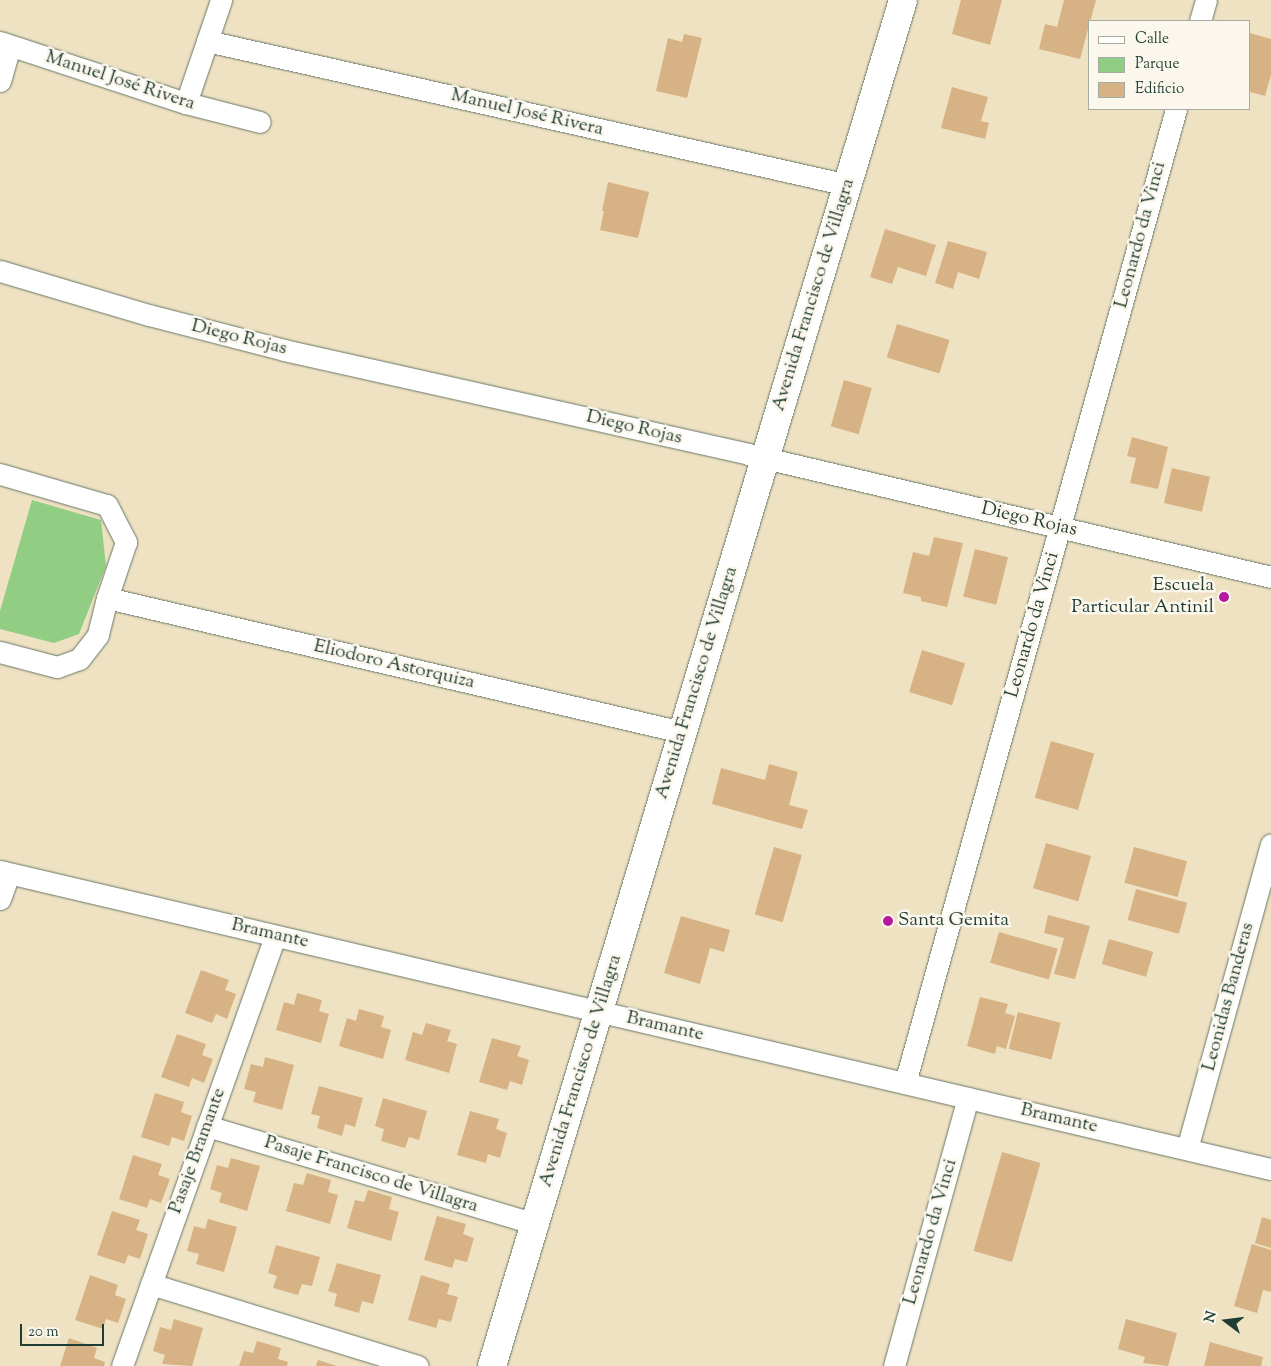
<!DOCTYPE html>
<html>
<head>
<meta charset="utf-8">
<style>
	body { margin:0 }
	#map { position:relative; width:1271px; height:1366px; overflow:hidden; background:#efe2c3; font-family:"Sorts Mill Goudy",serif }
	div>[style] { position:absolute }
	.green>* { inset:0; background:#91ce83 }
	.building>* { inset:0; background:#d7b284; transform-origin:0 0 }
	.roads { filter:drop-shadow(0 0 1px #687766) drop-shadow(0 0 1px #687766) }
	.minor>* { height:21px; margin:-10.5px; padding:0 10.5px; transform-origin:10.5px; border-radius:10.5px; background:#fff }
	.tertiary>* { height:28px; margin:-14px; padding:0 14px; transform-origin:14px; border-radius:14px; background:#fff }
	.dots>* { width:14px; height:14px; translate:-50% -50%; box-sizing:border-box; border:2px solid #fbf7ec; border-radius:50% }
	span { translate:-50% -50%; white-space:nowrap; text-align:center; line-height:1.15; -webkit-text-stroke:5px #fbf7ec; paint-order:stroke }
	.street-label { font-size:19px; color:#1f3d34 }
	.poi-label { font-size:19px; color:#1f3d34 }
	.right { translate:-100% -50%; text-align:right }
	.left { translate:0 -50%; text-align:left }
	.legend { position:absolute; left:1088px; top:20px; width:162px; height:90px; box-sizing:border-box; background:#fbf7ec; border:1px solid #a3ada2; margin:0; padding:6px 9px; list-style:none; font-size:15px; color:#1f3d34 }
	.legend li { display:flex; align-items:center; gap:10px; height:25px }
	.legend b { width:25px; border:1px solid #a3ada2 }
	.north { position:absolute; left:1201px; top:1296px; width:50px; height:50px; -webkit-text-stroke:4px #fbf7ec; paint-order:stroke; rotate:285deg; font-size:14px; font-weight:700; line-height:20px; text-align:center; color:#1f3d34 }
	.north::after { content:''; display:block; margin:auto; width:18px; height:22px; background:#1f3d34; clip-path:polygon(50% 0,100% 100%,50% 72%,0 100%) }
	.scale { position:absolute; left:20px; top:1324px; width:84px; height:22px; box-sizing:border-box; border:2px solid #1f3d34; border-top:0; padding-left:6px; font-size:15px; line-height:18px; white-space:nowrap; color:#1f3d34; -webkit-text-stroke:4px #fbf7ec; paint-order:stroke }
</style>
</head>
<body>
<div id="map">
	<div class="green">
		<i style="clip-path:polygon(32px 500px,101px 520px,106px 566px,79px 634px,54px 643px,0 629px,0 611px)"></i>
	</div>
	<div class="building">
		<i style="clip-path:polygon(961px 0,1002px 0,990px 45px,952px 34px)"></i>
		<i style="clip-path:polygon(1064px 0,1096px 0,1080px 59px,1039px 49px,1045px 24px,1057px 27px)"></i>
		<i style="clip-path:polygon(1250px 33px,1271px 39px,1271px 75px,1265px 96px,1250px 92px)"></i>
		<i style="clip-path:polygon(684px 34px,702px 38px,687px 98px,656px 91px,668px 38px,682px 42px)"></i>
		<i style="clip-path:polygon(952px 87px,988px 97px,981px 121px,989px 123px,985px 139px,941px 128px)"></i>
		<i style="clip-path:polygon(608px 182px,649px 192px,638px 238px,600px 230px,604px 211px,602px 211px)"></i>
		<i style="clip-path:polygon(885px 229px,936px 245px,926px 276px,898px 267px,892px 284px,870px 277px)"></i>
		<i style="clip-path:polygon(948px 241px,987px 252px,979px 279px,958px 272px,953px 289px,935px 283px)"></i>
		<i style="left:897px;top:324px;width:55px;height:35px;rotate:17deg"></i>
		<i style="left:844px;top:380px;width:29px;height:48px;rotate:16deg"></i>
		<i style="clip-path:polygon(1132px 437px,1168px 447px,1158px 489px,1130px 483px,1136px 458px,1127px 456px)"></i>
		<i style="left:1172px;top:468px;width:39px;height:36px;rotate:13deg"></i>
		<i style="clip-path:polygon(934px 537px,963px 543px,947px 607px,921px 601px,921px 597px,903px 593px,913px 552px,929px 556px)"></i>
		<i style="left:975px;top:549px;width:34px;height:49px;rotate:14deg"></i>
		<i style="left:922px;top:650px;width:45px;height:44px;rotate:17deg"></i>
		<i style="left:1051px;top:741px;width:45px;height:59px;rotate:16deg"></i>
		<i style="clip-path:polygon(769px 764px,798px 772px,789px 805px,808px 810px,802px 829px,712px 804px,721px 768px,765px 780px)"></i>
		<i style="left:1046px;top:843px;width:47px;height:47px;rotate:16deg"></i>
		<i style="left:774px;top:847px;width:29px;height:70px;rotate:16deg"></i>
		<i style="left:1134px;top:847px;width:55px;height:37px;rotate:15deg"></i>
		<i style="left:1136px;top:889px;width:53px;height:32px;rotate:15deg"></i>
		<i style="clip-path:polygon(1048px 915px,1090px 926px,1075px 979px,1054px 974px,1064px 938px,1044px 933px)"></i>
		<i style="clip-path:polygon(681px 916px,730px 930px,724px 952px,710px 948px,700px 984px,664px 973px)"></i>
		<i style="left:999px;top:932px;width:61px;height:32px;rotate:16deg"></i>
		<i style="left:1109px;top:939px;width:46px;height:26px;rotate:16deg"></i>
		<i style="clip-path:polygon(201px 970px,229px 980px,225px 990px,236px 994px,227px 1019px,216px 1014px,212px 1023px,185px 1013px)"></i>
		<i style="clip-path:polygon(297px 993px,322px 1000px,319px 1011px,329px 1014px,321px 1043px,276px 1030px,284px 1002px,294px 1005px)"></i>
		<i style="clip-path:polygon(980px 997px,1008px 1004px,1005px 1013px,1015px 1016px,1006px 1049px,997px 1046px,995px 1054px,967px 1046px)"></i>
		<i style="clip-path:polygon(359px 1009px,384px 1016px,381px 1027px,391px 1030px,383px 1059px,339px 1046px,347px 1018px,356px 1021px)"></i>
		<i style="left:1018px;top:1012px;width:44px;height:38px;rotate:14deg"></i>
		<i style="clip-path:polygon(426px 1023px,451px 1030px,447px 1041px,457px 1044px,449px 1073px,405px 1060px,413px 1032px,422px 1035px)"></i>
		<i style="clip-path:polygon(177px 1034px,206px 1044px,202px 1055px,213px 1059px,204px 1083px,192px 1078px,189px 1087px,161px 1077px)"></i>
		<i style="clip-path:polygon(492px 1038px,521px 1046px,517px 1056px,529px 1060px,522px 1085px,510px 1081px,507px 1090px,479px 1082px)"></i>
		<i style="clip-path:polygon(265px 1057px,294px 1065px,282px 1110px,253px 1102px,256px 1092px,244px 1089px,251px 1064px,263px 1067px)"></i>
		<i style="clip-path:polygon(319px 1086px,363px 1098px,355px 1127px,345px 1124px,342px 1136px,317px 1128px,320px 1116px,311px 1114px)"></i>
		<i style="clip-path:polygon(155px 1093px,184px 1102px,181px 1112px,192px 1116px,184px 1141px,172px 1137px,169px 1146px,141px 1137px)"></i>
		<i style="clip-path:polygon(383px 1098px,427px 1111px,419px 1140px,409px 1137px,405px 1148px,381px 1141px,384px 1129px,375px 1126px)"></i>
		<i style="clip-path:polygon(470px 1111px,499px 1119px,496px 1129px,507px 1133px,500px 1158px,488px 1154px,486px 1163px,457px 1155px)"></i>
		<i style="left:1002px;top:1152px;width:40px;height:103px;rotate:16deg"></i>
		<i style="clip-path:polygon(133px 1155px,162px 1164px,158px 1175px,170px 1179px,161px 1203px,150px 1199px,147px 1208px,119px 1199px)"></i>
		<i style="clip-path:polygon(231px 1158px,260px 1166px,247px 1211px,219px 1202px,222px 1193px,210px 1189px,217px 1165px,228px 1168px)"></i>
		<i style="clip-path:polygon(307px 1173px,331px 1180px,328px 1192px,338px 1195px,330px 1224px,286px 1211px,294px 1183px,303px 1185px)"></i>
		<i style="clip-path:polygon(368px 1190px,392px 1197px,389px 1209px,399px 1212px,391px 1241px,347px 1228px,355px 1200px,364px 1202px)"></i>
		<i style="clip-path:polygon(112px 1211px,140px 1220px,136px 1230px,148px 1234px,140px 1259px,128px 1255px,125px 1264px,97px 1255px)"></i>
		<i style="clip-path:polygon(437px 1216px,466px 1224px,463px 1234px,474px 1238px,467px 1262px,455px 1259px,452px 1268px,424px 1260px)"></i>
		<i style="clip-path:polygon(1262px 1217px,1271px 1220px,1271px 1248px,1255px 1243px)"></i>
		<i style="clip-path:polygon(208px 1219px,237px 1227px,224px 1272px,196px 1264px,199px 1254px,187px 1251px,194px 1226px,205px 1229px)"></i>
		<i style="clip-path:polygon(1252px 1244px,1271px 1250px,1271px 1292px,1263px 1290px,1257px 1313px,1234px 1306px)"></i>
		<i style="clip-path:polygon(276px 1245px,320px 1257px,312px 1286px,302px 1284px,298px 1295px,273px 1288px,277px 1276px,268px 1273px)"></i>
		<i style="clip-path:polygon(337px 1263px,381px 1275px,373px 1304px,362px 1301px,359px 1313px,334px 1306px,337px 1294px,328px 1291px)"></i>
		<i style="clip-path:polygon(90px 1275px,118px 1285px,115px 1295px,126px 1299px,118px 1323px,106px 1319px,103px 1329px,75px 1320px)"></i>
		<i style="clip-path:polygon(421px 1275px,450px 1284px,447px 1294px,458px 1297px,451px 1322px,439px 1319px,436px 1328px,408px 1320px)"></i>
		<i style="clip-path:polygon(174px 1319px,203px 1328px,192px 1366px,162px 1364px,165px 1355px,153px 1351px,160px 1327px,171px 1330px)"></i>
		<i style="clip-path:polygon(1126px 1319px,1177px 1333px,1168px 1366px,1143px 1363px,1145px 1357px,1118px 1349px)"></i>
		<i style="clip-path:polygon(69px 1338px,97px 1348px,94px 1358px,105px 1362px,104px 1366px,60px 1366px)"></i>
		<i style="clip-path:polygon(257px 1341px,281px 1348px,278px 1359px,288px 1362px,287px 1366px,239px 1366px,244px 1351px,253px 1353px)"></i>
		<i style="clip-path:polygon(1210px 1342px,1263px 1357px,1261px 1366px,1204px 1366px)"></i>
		<i style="clip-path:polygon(318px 1360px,337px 1366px,316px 1366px)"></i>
	</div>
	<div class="roads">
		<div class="minor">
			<i style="left:1200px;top:21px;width:22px;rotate:-74deg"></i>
			<i style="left:207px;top:41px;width:657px;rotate:12.66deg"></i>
			<i style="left:0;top:42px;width:196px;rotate:18.2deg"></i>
			<i style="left:186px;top:103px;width:76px;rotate:14.4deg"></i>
			<i style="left:0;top:81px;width:36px;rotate:-74deg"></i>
			<i style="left:186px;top:103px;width:109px;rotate:-71.2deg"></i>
			<i style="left:0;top:271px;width:155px;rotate:16.5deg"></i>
			<i style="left:149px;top:315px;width:139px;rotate:14.5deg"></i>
			<i style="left:284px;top:350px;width:476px;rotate:12.6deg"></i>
			<i style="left:748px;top:454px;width:537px;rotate:13.23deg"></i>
			<i style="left:0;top:474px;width:111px;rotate:16.2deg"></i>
			<i style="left:107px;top:505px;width:42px;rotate:62.8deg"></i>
			<i style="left:126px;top:542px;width:59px;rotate:108.7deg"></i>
			<i style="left:107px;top:598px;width:38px;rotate:104deg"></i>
			<i style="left:98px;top:635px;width:31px;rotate:128deg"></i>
			<i style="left:79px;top:659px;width:23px;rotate:160deg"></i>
			<i style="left:57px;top:667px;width:59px;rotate:-165.3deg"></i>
			<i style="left:107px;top:598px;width:590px;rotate:13.12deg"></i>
			<i style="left:0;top:871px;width:1305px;rotate:13.2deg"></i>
			<i style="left:0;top:899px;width:27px;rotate:-70deg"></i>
			<i style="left:905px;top:1083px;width:1011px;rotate:-74.45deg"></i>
			<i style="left:207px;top:1126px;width:342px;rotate:16.6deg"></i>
			<i style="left:1187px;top:1149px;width:316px;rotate:-74.6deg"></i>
			<i style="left:151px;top:1284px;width:279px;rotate:17.1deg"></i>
			<i style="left:122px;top:1366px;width:456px;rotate:-70.4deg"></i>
			<i style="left:894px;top:1366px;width:278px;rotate:-74.6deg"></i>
		</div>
		<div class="tertiary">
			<i style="left:492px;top:1366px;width:1426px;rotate:-73.25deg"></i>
		</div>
	</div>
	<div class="dots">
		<i style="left:1224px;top:597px;background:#b5179e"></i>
		<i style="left:888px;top:921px;background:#b5179e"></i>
	</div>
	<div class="street-label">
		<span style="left:120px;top:81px;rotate:18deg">Manuel José Rivera</span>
		<span style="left:527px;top:113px;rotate:13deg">Manuel José Rivera</span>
		<span style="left:1141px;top:235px;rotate:-75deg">Leonardo da Vinci</span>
		<span style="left:814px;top:295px;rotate:-73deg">Avenida Francisco de Villagra</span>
		<span style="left:239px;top:338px;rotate:14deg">Diego Rojas</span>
		<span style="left:634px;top:428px;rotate:13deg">Diego Rojas</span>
		<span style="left:1029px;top:520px;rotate:13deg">Diego Rojas</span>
		<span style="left:1033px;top:625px;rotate:-74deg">Leonardo da Vinci</span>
		<span style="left:394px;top:665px;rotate:13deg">Eliodoro Astorquiza</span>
		<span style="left:697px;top:683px;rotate:-73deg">Avenida Francisco de Villagra</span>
		<span style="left:270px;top:934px;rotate:13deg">Bramante</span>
		<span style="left:1229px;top:997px;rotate:-75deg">Leonidas Banderas</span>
		<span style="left:665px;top:1027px;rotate:13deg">Bramante</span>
		<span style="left:581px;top:1071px;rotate:-73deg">Avenida Francisco de Villagra</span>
		<span style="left:1059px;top:1119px;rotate:13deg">Bramante</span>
		<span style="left:198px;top:1151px;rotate:-70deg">Pasaje Bramante</span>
		<span style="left:371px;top:1175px;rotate:17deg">Pasaje Francisco de Villagra</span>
		<span style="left:931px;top:1232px;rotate:-74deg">Leonardo da Vinci</span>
	</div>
	<div class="poi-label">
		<span class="right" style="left:1214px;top:597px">Escuela<br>Particular Antinil</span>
		<span class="left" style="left:898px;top:921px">Santa Gemita</span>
	</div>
	<ul class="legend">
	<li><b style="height:6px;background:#fff"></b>Calle</li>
	<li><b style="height:14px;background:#91ce83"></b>Parque</li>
	<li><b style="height:14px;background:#d7b284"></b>Edificio</li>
	</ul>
	<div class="north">N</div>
	<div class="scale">20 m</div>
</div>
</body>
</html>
